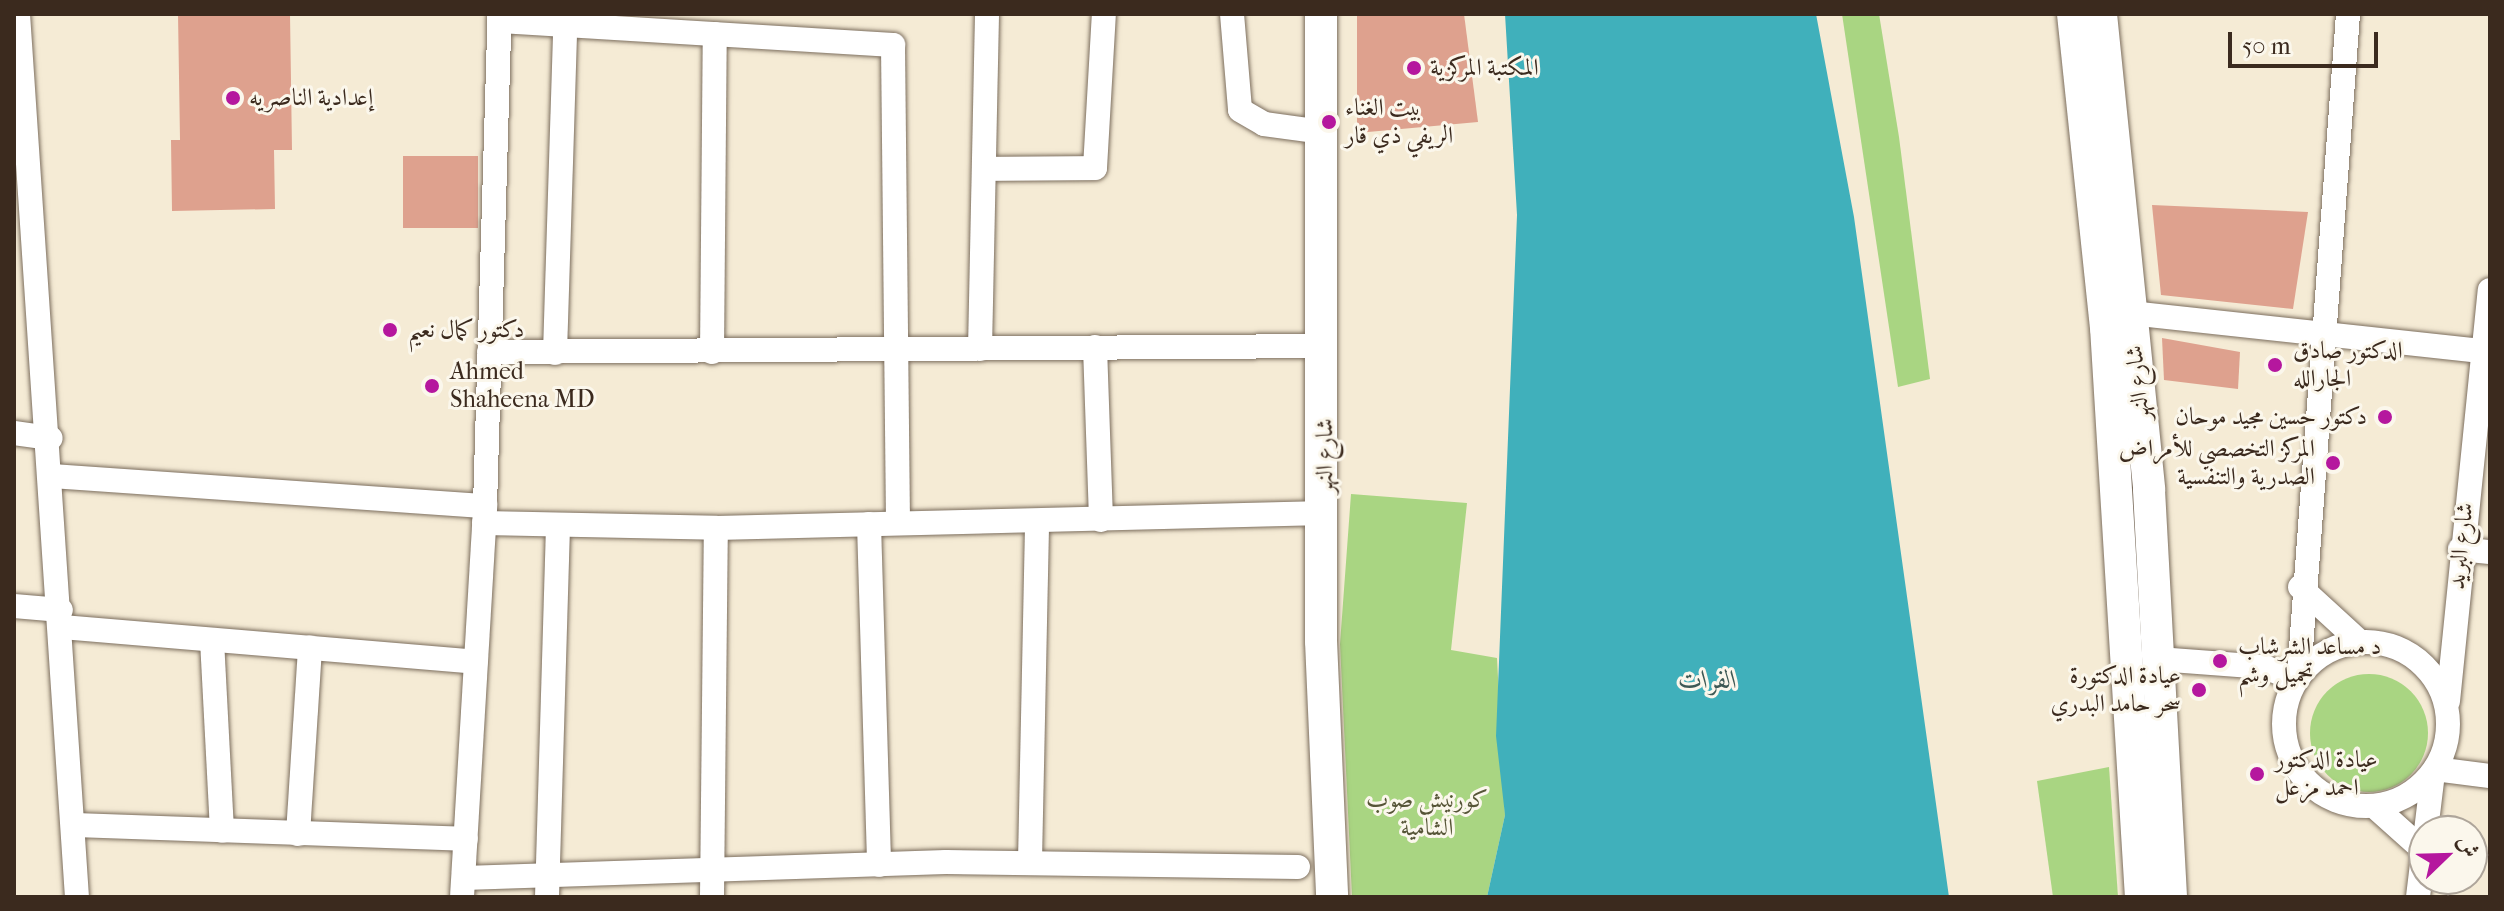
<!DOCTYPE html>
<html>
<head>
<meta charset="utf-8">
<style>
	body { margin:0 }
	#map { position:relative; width:2504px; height:911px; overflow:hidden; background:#f5ebd5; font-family:"IM FELL French Canon",Amiri,serif }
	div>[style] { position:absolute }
	.green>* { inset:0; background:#a9d582 }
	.round { border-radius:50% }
	.water>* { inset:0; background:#40b0bb }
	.building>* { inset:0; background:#dea18e; transform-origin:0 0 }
	.roads { filter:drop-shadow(0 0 2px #7c6e5e) drop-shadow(0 0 2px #7c6e5e) }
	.minor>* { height:24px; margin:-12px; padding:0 12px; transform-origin:12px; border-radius:12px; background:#fff }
	.minor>.ring { margin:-12px; padding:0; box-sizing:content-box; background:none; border:24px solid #fff; border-radius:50% }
	.major>* { height:32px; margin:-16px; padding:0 16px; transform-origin:16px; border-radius:16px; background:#fff }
	.dots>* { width:22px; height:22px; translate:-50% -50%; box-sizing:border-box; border:4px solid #fbf7ec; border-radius:50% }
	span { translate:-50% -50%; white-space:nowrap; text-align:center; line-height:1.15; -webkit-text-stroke:6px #fbf7ec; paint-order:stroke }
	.poi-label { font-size:24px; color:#3b2a1e }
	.left { translate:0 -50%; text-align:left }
	.right { translate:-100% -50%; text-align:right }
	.street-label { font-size:24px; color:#3b2a1e }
	.park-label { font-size:24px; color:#565537 }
	.water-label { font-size:26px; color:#3d5955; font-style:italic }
	.frame { position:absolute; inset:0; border:16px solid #3b2a1e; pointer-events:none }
	.north { position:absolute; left:2408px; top:815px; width:80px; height:80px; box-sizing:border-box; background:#fbf7ec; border:2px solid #aea59a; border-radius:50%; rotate:67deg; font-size:22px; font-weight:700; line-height:32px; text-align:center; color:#3b2a1e }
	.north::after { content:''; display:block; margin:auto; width:28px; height:36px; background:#b5179e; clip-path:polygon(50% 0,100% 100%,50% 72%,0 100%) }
	.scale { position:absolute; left:2228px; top:32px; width:150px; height:36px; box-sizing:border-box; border:4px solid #3b2a1e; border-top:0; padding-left:10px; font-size:24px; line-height:28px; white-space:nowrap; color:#3b2a1e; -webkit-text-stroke:6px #fbf7ec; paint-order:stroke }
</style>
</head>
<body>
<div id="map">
	<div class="green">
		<i style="clip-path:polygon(1842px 14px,1879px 14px,1899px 137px,1930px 379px,1898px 387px)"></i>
		<i style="clip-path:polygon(1351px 494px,1467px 503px,1451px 650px,1497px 658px,1505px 815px,1487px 897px,1352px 897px,1340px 644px)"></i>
		<i class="round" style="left:2310px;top:674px;width:118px;height:118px"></i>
		<i style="clip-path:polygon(2109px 767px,2118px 897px,2053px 897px,2037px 781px)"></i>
	</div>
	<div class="water">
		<i style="clip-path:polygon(1505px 14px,1816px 14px,1854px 217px,1949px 897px,1487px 897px,1505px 815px,1496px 736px,1517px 215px)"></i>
	</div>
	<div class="building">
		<i style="clip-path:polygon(178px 14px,290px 14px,292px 150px,274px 150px,275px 209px,172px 211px,171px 140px,180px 140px)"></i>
		<i style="clip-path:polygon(1357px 14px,1464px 14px,1478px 122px,1357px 133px)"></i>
		<i style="left:478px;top:156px;width:72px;height:75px;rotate:90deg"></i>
		<i style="clip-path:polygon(2152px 205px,2308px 212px,2293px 309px,2161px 295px)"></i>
		<i style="clip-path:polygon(2162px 338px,2240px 352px,2238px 389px,2164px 380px)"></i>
	</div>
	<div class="roads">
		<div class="minor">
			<i style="left:18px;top:14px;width:885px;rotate:86.18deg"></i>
			<i style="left:1232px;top:14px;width:96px;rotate:85.2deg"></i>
			<i style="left:1240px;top:110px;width:28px;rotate:30deg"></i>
			<i style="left:1264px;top:124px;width:60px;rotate:7.7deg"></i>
			<i style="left:500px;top:21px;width:394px;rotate:3.5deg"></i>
			<i style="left:893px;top:45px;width:478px;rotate:89.4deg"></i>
			<i style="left:984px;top:169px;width:111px;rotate:-0.5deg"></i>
			<i style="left:1095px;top:168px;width:154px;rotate:-86.7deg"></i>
			<i style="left:2131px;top:313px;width:361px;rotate:6.2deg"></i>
			<i style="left:1095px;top:347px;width:173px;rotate:88deg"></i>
			<i style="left:980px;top:349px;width:335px;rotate:-88.8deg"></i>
			<i style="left:489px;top:352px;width:836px;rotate:-0.41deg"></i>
			<i style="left:712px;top:352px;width:318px;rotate:-89.5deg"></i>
			<i style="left:555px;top:353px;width:325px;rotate:-88.2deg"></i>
			<i style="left:14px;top:433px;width:37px;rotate:8deg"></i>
			<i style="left:53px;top:476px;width:433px;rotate:4deg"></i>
			<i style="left:484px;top:523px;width:232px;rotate:1.2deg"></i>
			<i style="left:716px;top:528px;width:609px;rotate:-1.41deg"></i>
			<i style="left:869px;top:524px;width:341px;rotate:88.3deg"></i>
			<i style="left:2460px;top:549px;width:30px;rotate:6deg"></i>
			<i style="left:2300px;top:587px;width:80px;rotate:42.5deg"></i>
			<i style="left:14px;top:606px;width:47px;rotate:4.9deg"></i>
			<i style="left:62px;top:627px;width:415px;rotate:4.8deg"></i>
			<i style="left:212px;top:640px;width:191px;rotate:87deg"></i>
			<i class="ring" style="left:2284px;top:642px;width:140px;height:140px"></i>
			<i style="left:2158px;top:659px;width:107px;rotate:4.3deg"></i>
			<i style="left:2265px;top:667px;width:34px;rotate:23deg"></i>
			<i style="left:2299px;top:675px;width:663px;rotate:-85.76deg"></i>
			<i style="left:2448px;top:701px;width:413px;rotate:-84.2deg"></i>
			<i style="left:2435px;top:769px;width:55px;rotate:7.3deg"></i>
			<i style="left:2374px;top:806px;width:63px;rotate:41.8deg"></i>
			<i style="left:73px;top:825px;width:393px;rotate:2deg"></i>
			<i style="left:298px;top:834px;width:187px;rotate:-86.3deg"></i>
			<i style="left:1030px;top:861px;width:340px;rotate:-88.8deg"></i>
			<i style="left:464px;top:878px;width:482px;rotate:-1.9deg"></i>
			<i style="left:946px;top:862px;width:352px;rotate:0.8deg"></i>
			<i style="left:462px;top:897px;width:392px;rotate:-86.6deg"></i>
			<i style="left:485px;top:506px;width:492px;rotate:-88.3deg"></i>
			<i style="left:547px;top:897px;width:369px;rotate:-88.3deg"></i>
			<i style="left:712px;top:897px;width:369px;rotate:-89.4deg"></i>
			<i style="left:2418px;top:897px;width:125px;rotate:-83.1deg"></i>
		</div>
		<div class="major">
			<i style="left:1321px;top:14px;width:627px;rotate:90deg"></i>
			<i style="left:1321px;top:641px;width:256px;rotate:87.5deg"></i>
			<i style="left:2073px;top:14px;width:315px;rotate:84deg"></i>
			<i style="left:2106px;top:327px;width:571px;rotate:86.49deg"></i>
			<i style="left:2101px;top:14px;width:478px;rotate:84.2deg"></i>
			<i style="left:2149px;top:490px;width:408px;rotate:86.9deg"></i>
		</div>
	</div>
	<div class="dots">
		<i style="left:1414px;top:68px;background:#b5179e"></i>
		<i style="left:233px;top:98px;background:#b5179e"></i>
		<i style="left:1329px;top:122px;background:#b5179e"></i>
		<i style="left:390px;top:330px;background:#b5179e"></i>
		<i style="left:2275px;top:365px;background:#b5179e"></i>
		<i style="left:432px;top:386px;background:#b5179e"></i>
		<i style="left:2385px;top:417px;background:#b5179e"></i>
		<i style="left:2333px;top:463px;background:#b5179e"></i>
		<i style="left:2220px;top:661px;background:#b5179e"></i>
		<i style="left:2199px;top:690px;background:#b5179e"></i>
		<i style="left:2257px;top:774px;background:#b5179e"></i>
	</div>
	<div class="poi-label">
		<span class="left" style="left:1430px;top:68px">المكتبة المركزية</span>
		<span class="left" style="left:249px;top:98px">إعدادية الناصريه</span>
		<span class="left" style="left:1345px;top:122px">بيت الغناء<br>الريفي ذي قار</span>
		<span class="left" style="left:408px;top:330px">دكتور كمال نعيم</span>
		<span class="left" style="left:2293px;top:365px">الدكتور صادق<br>الجارالله</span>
		<span class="left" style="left:450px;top:386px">Ahmed<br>Shaheena MD</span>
		<span class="right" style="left:2367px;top:417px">دكتور حسين مجيد موحان</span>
		<span class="right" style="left:2315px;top:463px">المركز التخصصي للأمراض<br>الصدرية والتنفسية</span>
		<span class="left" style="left:2238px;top:661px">د مساعد الشرشاب<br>تجميل وشم</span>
		<span class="right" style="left:2181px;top:690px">عيادة الدكتورة<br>سحر حامد البدري</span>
		<span class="left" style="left:2275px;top:774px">عيادة الدكتور<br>احمد مزعل</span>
	</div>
	<div class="street-label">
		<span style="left:2138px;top:383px;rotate:-96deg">شارع النهر</span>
		<span style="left:1325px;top:456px;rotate:-90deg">شارع النهر</span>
		<span style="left:2461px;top:546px;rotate:-84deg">شارع البريد</span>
	</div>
	<div class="park-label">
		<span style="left:1427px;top:814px">كورنيش صوب<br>الشامية</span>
	</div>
	<div class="water-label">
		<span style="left:1708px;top:680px">الفرات</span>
	</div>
	<div class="frame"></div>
	<div class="north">ش</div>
	<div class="scale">50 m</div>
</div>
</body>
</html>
